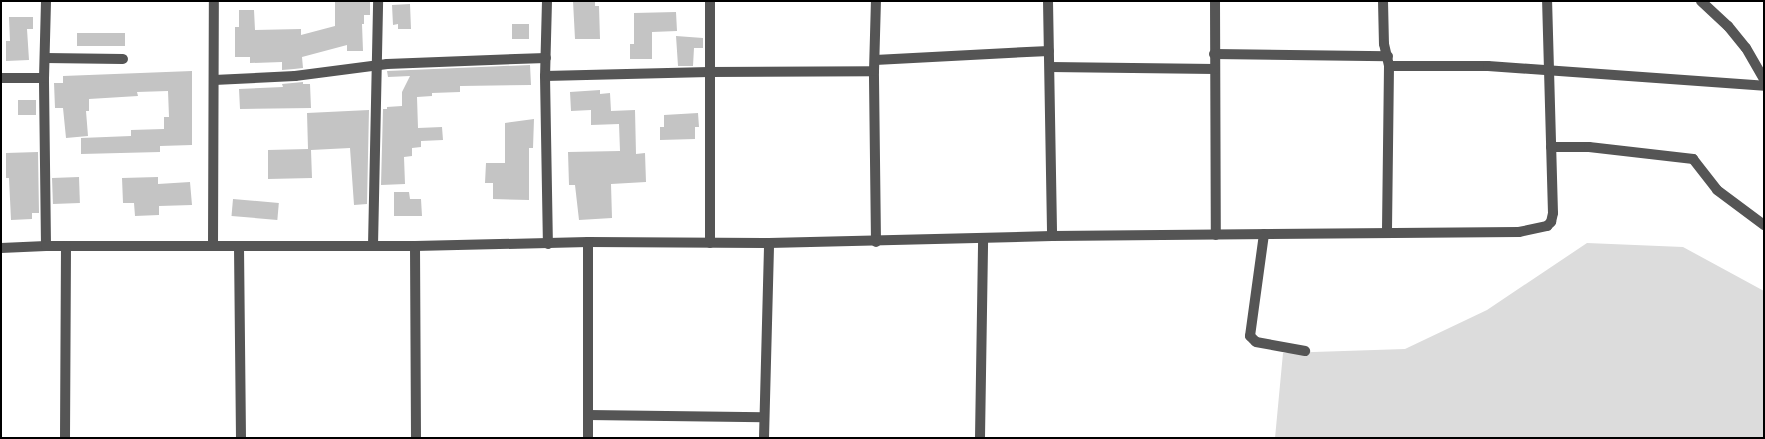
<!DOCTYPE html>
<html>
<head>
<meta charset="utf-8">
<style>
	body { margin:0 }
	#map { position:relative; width:1765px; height:439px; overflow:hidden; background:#fff; font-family:Commissioner,sans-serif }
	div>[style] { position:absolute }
	.green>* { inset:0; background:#dcdcdc }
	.building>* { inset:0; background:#c4c4c4; transform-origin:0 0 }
	.street>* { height:10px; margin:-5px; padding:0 5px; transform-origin:5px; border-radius:5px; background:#555 }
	span { translate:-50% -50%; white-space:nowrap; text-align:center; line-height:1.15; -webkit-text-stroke:4px #fff; paint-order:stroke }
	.frame { position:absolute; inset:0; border:2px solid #000; pointer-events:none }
</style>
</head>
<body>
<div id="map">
	<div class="green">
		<i style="clip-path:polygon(1587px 243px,1683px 247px,1764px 291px,1764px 438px,1275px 438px,1283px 353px,1405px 349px,1487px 310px)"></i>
	</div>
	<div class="building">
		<i style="clip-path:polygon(335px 1px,370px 1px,370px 15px,364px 15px,364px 24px,362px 24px,363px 51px,347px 51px,347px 45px,302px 57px,303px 68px,294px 69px,282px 70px,282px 62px,250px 63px,250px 57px,235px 57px,235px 27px,239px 27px,239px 10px,254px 10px,255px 30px,301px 29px,301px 35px,335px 26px)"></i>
		<i style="clip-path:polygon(573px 1px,595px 1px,595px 6px,599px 6px,600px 39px,575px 39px)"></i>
		<i style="clip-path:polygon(410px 4px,411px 29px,398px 29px,398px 24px,393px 25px,392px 5px)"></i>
		<i style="clip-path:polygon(676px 12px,677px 31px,652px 32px,652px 59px,630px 59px,630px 44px,634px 44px,634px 13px)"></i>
		<i style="clip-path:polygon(9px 17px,33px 17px,33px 29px,27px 29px,29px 60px,6px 61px,6px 41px,10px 41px)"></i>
		<i style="left:512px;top:24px;width:17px;height:15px"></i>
		<i style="left:77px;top:33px;width:48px;height:13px"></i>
		<i style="clip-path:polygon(676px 36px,703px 38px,703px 48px,694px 48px,693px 66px,678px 66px)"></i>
		<i style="clip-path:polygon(530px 65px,531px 85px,460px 86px,460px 92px,432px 93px,432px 96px,417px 97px,418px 128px,442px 127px,443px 140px,421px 141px,421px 147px,412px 148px,412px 156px,404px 157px,405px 184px,381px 185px,383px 109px,387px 109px,387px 107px,402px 106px,402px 92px,410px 76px,388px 77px,387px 71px)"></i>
		<i style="clip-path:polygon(192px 71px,192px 145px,160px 146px,160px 152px,81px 154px,81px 138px,131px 136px,131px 130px,164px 129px,164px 117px,169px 117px,168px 91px,137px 92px,138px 96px,89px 99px,89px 111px,86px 111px,88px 136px,66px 138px,63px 108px,55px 108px,54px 83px,63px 83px,63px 76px)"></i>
		<i style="clip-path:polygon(303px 82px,303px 84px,310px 84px,311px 108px,240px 109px,239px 89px,283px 87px,282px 84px)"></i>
		<i style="clip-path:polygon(600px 90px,600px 94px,610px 93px,611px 111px,635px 110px,636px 154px,645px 153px,646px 182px,611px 184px,612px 218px,579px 220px,575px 185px,569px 185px,568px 152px,620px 151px,619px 124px,591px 125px,591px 110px,571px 111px,570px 92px)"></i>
		<i style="left:18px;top:100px;width:18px;height:15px"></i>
		<i style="clip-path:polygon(369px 110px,367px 204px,354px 205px,350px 148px,311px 150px,312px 178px,268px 179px,268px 150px,308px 149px,307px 113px)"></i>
		<i style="clip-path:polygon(698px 113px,699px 127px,695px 127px,695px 139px,660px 140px,660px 127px,664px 127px,664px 115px)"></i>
		<i style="clip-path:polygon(534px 119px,533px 148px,529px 148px,529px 200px,493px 199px,493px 183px,485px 183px,486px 163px,505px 163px,505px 123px)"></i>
		<i style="clip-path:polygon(38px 152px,39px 213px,32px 213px,32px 219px,11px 220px,9px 178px,6px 178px,6px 153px)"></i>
		<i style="left:79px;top:177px;width:26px;height:27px;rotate:88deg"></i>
		<i style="clip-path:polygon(158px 177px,158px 184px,190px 182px,192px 205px,159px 206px,159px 215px,135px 216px,134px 203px,123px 203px,122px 178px)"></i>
		<i style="clip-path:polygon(394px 192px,409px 192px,410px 199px,421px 199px,422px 216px,394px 216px)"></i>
		<i style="left:233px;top:199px;width:46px;height:17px;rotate:5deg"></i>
	</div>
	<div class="street">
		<i style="left:547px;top:1px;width:75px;rotate:91.5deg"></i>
		<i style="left:545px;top:76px;width:168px;rotate:89deg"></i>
		<i style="left:710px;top:1px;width:242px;rotate:90deg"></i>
		<i style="left:1048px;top:1px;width:235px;rotate:89deg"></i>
		<i style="left:1215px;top:1px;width:234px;rotate:89.8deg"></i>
		<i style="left:1383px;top:1px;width:43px;rotate:88.7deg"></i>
		<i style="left:1384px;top:44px;width:23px;rotate:77deg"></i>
		<i style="left:1389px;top:66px;width:167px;rotate:90.7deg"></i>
		<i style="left:1701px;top:1px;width:37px;rotate:43deg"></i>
		<i style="left:1728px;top:26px;width:28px;rotate:51deg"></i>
		<i style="left:1746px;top:48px;width:36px;rotate:60deg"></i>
		<i style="left:1214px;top:54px;width:174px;rotate:0.7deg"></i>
		<i style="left:45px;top:58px;width:78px;rotate:0.7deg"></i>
		<i style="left:875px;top:60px;width:174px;rotate:-3deg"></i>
		<i style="left:1389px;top:66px;width:99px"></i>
		<i style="left:1488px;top:66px;width:277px;rotate:4.1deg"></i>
		<i style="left:1050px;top:67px;width:165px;rotate:0.7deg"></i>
		<i style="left:545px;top:76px;width:164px;rotate:-1.4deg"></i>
		<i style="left:709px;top:72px;width:165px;rotate:-0.3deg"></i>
		<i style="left:1px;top:78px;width:43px"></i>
		<i style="left:214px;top:80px;width:81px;rotate:-2.8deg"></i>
		<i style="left:295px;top:76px;width:93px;rotate:-7.4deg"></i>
		<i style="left:387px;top:64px;width:159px;rotate:-2.2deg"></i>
		<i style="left:1551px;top:147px;width:38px"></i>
		<i style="left:1589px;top:147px;width:105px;rotate:6.6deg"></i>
		<i style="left:1693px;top:159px;width:39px;rotate:52deg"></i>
		<i style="left:1717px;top:190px;width:59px;rotate:36.7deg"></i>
		<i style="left:1264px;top:234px;width:103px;rotate:97.8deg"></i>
		<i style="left:1250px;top:336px;width:8px;rotate:45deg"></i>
		<i style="left:1256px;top:342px;width:50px;rotate:10.4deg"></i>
		<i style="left:876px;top:242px;width:171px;rotate:-90.7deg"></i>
		<i style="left:874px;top:71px;width:70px;rotate:-88.4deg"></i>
		<i style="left:46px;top:246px;width:168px;rotate:-90.7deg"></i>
		<i style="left:44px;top:78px;width:77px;rotate:-88.5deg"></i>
		<i style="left:213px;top:246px;width:245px;rotate:-89.8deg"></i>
		<i style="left:373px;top:246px;width:245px;rotate:-88.8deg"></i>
		<i style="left:415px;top:246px;width:192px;rotate:89.7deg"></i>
		<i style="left:239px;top:247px;width:191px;rotate:89.4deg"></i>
		<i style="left:1px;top:248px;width:45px;rotate:-2.5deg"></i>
		<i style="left:46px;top:246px;width:369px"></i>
		<i style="left:415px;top:246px;width:173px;rotate:-1.3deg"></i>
		<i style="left:588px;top:242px;width:181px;rotate:0.3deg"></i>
		<i style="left:769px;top:243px;width:283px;rotate:-1.4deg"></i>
		<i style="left:1052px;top:236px;width:467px;rotate:-0.5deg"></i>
		<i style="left:1519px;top:232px;width:29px;rotate:-12deg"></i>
		<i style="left:1547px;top:226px;width:6px;rotate:-45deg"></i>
		<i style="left:1551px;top:222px;width:9px;rotate:-77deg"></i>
		<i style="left:1553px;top:213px;width:212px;rotate:-91.6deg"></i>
		<i style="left:588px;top:415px;width:176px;rotate:0.7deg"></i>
		<i style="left:65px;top:438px;width:192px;rotate:-89.7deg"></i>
		<i style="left:588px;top:438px;width:196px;rotate:-90deg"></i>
		<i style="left:764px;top:438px;width:195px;rotate:-88.5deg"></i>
		<i style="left:980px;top:438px;width:199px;rotate:-89.1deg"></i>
	</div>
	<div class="frame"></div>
</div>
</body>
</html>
